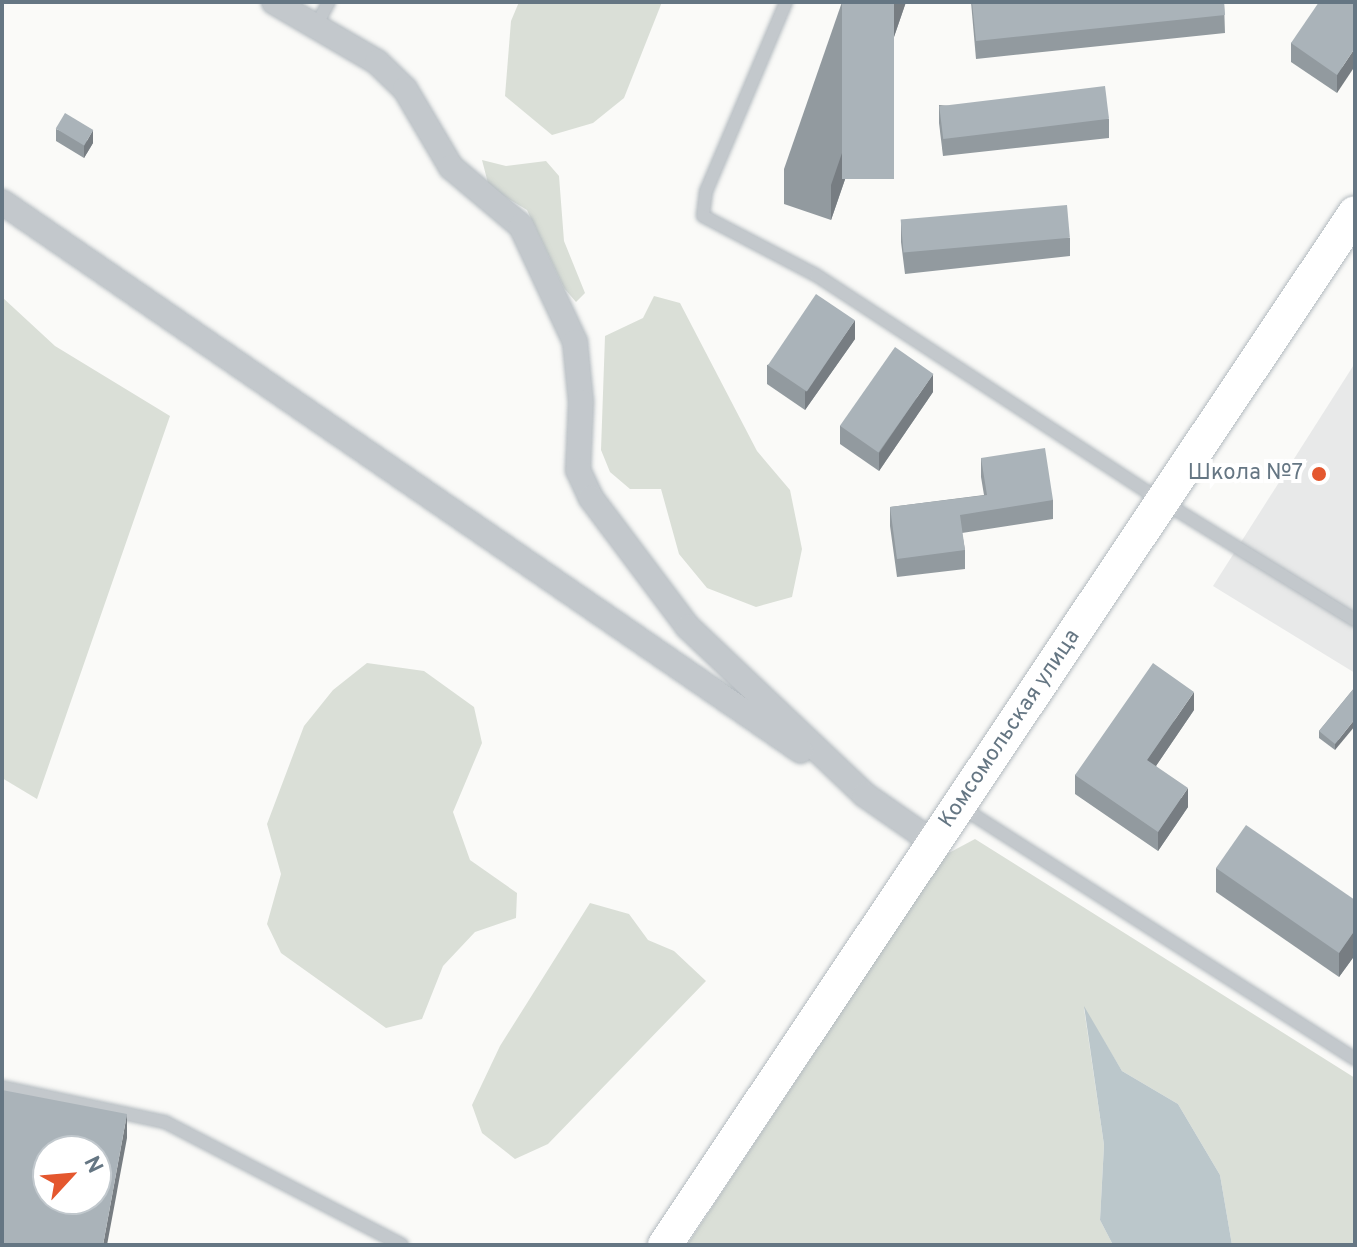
<!DOCTYPE html>
<html>
<head>
<meta charset="utf-8">
<style>
	body { margin:0 }
	#map { position:relative; width:1357px; height:1247px; overflow:hidden; background:#fafaf8; font-family:Overpass,sans-serif }
	div>[style] { position:absolute }
	.built>* { inset:0; background:#e8e9e9 }
	.green>* { inset:0; background:#dadfd7 }
	.water>* { inset:0; background:#bbc7cb }
	.roads { filter:drop-shadow(0 0 2px #b3babf) drop-shadow(0 0 2px #b3babf) }
	.service>* { height:12px; margin:-6px; padding:0 6px; transform-origin:6px; border-radius:6px; background:#c3c8cc }
	.minor>* { height:24px; margin:-12px; padding:0 12px; transform-origin:12px; border-radius:12px; background:#c3c8cc }
	.secondary>* { height:34px; margin:-17px; padding:0 17px; transform-origin:17px; border-radius:17px; background:#fff }
	.wall>* { inset:0; background:#929a9f }
	.shaded-wall>* { inset:0; background:#777d82 }
	.building>* { inset:0; background:#aab3b9; transform-origin:0 0 }
	.dots>* { width:22px; height:22px; translate:-50% -50%; box-sizing:border-box; border:4px solid #fff; border-radius:50% }
	span { translate:-50% -50%; white-space:nowrap; text-align:center; line-height:1.15; -webkit-text-stroke:8px #fff; paint-order:stroke }
	.poi-label { font-size:22px; color:#657683 }
	.right { translate:-100% -50%; text-align:right }
	.street-label { font-size:22px; color:#657683 }
	.frame { position:absolute; inset:0; border:4px solid #657683; pointer-events:none }
	.north { position:absolute; left:32px; top:1135px; width:80px; height:80px; box-sizing:border-box; background:#fff; border:2px solid #c1c8cd; border-radius:50%; rotate:64deg; font-size:22px; font-weight:700; line-height:32px; text-align:center; color:#657683 }
	.north::after { content:''; display:block; margin:auto; width:28px; height:36px; background:#e4572e; clip-path:polygon(50% 0,100% 100%,50% 72%,0 100%) }
</style>
</head>
<body>
<div id="map">
	<div class="built">
		<i style="clip-path:polygon(1355px 363px,1355px 673px,1213px 586px)"></i>
	</div>
	<div class="green">
		<i style="clip-path:polygon(519px 2px,662px 2px,624px 98px,593px 123px,552px 135px,505px 96px,511px 21px)"></i>
		<i style="clip-path:polygon(482px 160px,506px 166px,546px 161px,559px 176px,564px 241px,585px 293px,576px 302px,564px 288px,527px 210px,489px 187px)"></i>
		<i style="clip-path:polygon(654px 296px,680px 303px,757px 451px,790px 490px,802px 549px,792px 597px,756px 607px,707px 588px,679px 554px,661px 489px,630px 489px,610px 472px,601px 450px,605px 336px,643px 318px)"></i>
		<i style="clip-path:polygon(2px 297px,55px 346px,170px 416px,37px 799px,2px 778px)"></i>
		<i style="clip-path:polygon(367px 663px,424px 671px,474px 707px,482px 743px,453px 812px,470px 860px,517px 893px,516px 918px,475px 932px,443px 966px,422px 1019px,386px 1028px,281px 953px,267px 924px,281px 874px,267px 824px,304px 726px,333px 690px)"></i>
		<i style="clip-path:polygon(975px 839px,1355px 1078px,1355px 1245px,1232px 1245px,1220px 1175px,1178px 1104px,1122px 1071px,1084px 1008px,1104px 1145px,1100px 1220px,1113px 1245px,687px 1245px,945px 855px)"></i>
		<i style="clip-path:polygon(590px 903px,629px 914px,648px 940px,674px 951px,706px 981px,548px 1144px,515px 1159px,482px 1133px,472px 1105px,500px 1046px)"></i>
	</div>
	<div class="water">
		<i style="clip-path:polygon(1084px 1006px,1122px 1071px,1178px 1104px,1220px 1175px,1232px 1245px,1113px 1245px,1100px 1220px,1104px 1145px)"></i>
	</div>
	<div class="roads">
		<div class="service">
			<i style="left:786px;top:2px;width:205px;rotate:112.9deg"></i>
			<i style="left:706px;top:191px;width:25px;rotate:97deg"></i>
			<i style="left:703px;top:216px;width:127px;rotate:27.6deg"></i>
			<i style="left:816px;top:275px;width:413px;rotate:33.2deg"></i>
			<i style="left:1162px;top:501px;width:227px;rotate:31.7deg"></i>
			<i style="left:316px;top:26px;width:27px;rotate:-62deg"></i>
			<i style="left:961px;top:807px;width:468px;rotate:32.6deg"></i>
			<i style="left:2px;top:1087px;width:167px;rotate:12.1deg"></i>
			<i style="left:165px;top:1122px;width:267px;rotate:27.4deg"></i>
		</div>
		<div class="minor">
			<i style="left:274px;top:2px;width:119px;rotate:30.2deg"></i>
			<i style="left:377px;top:62px;width:39px;rotate:44deg"></i>
			<i style="left:405px;top:89px;width:91px;rotate:59.5deg"></i>
			<i style="left:451px;top:167px;width:92px;rotate:40.1deg"></i>
			<i style="left:521px;top:226px;width:128px;rotate:65deg"></i>
			<i style="left:575px;top:342px;width:60px;rotate:84.3deg"></i>
			<i style="left:581px;top:402px;width:68px;rotate:92.5deg"></i>
			<i style="left:578px;top:470px;width:31px;rotate:65deg"></i>
			<i style="left:591px;top:498px;width:161px;rotate:53.1deg"></i>
			<i style="left:688px;top:627px;width:244px;rotate:43.5deg"></i>
			<i style="left:865px;top:795px;width:84px;rotate:34.8deg"></i>
			<i style="left:2px;top:202px;width:969px;rotate:34.49deg"></i>
		</div>
		<div class="secondary">
			<i style="left:665px;top:1245px;width:1241px;rotate:-56.23deg"></i>
		</div>
	</div>
	<div class="wall">
		<i style="clip-path:polygon(842px 2px,906px 2px,831px 220px,784px 204px,784px 169px)"></i>
		<i style="clip-path:polygon(971px 2px,1224px 2px,1225px 33px,976px 59px)"></i>
		<i style="clip-path:polygon(1355px 2px,1337px 93px,1291px 62px,1291px 43px)"></i>
		<i style="clip-path:polygon(939px 105px,1109px 119px,1109px 138px,943px 156px,939px 123px)"></i>
		<i style="clip-path:polygon(56px 129px,93px 143px,84px 158px,56px 141px)"></i>
		<i style="clip-path:polygon(901px 223px,1070px 238px,1070px 256px,905px 274px,901px 242px)"></i>
		<i style="clip-path:polygon(855px 339px,805px 410px,767px 384px,767px 365px)"></i>
		<i style="clip-path:polygon(933px 392px,879px 471px,840px 444px,840px 426px)"></i>
		<i style="clip-path:polygon(981px 458px,1053px 500px,1053px 519px,962px 533px,965px 550px,965px 569px,897px 577px,890px 526px,890px 507px,984px 495px,981px 477px)"></i>
		<i style="clip-path:polygon(1355px 687px,1335px 750px,1319px 738px,1319px 731px)"></i>
		<i style="clip-path:polygon(1194px 710px,1156px 766px,1188px 807px,1158px 851px,1075px 794px,1075px 775px)"></i>
		<i style="clip-path:polygon(1216px 868px,1355px 900px,1355px 955px,1339px 977px,1216px 892px)"></i>
	</div>
	<div class="shaded-wall">
		<i style="clip-path:polygon(894px 2px,906px 2px,831px 220px,831px 185px)"></i>
		<i style="clip-path:polygon(1355px 48px,1355px 66px,1337px 93px,1337px 75px)"></i>
		<i style="clip-path:polygon(93px 130px,93px 143px,84px 158px,84px 146px)"></i>
		<i style="clip-path:polygon(855px 320px,855px 339px,805px 410px,805px 392px)"></i>
		<i style="clip-path:polygon(933px 374px,933px 392px,879px 471px,879px 453px)"></i>
		<i style="clip-path:polygon(1194px 692px,1194px 710px,1147px 779px,1147px 760px)"></i>
		<i style="clip-path:polygon(1355px 719px,1355px 726px,1335px 750px,1335px 744px)"></i>
		<i style="clip-path:polygon(1188px 788px,1188px 807px,1158px 851px,1158px 832px)"></i>
		<i style="clip-path:polygon(1355px 930px,1355px 955px,1339px 977px,1339px 953px)"></i>
		<i style="clip-path:polygon(127px 1114px,127px 1138px,107px 1245px,103px 1245px)"></i>
	</div>
	<div class="building">
		<i style="left:842px;top:2px;width:52px;height:177px"></i>
		<i style="clip-path:polygon(972px 2px,1224px 2px,1225px 15px,976px 41px)"></i>
		<i style="clip-path:polygon(1319px 2px,1355px 2px,1355px 48px,1337px 75px,1291px 43px)"></i>
		<i style="left:1105px;top:86px;width:33px;height:167px;rotate:83deg"></i>
		<i style="left:65px;top:113px;width:33px;height:18px;rotate:31deg"></i>
		<i style="left:1067px;top:205px;width:33px;height:167px;rotate:85deg"></i>
		<i style="left:816px;top:294px;width:47px;height:86px;rotate:34deg"></i>
		<i style="left:895px;top:347px;width:47px;height:96px;rotate:35deg"></i>
		<i style="clip-path:polygon(1045px 448px,1053px 500px,960px 515px,965px 550px,897px 559px,890px 507px,987px 495px,981px 458px)"></i>
		<i style="clip-path:polygon(1153px 663px,1194px 692px,1147px 760px,1188px 788px,1158px 832px,1075px 775px)"></i>
		<i style="clip-path:polygon(1355px 687px,1355px 719px,1335px 744px,1319px 731px)"></i>
		<i style="clip-path:polygon(1246px 825px,1355px 900px,1355px 930px,1339px 953px,1216px 868px)"></i>
		<i style="clip-path:polygon(evenodd,2px 1090px,127px 1114px,103px 1245px,2px 1245px,2px 1090px,48px 1151px,96px 1151px,96px 1199px,48px 1199px,48px 1151px)"></i>
	</div>
	<div class="dots">
		<i style="left:1319px;top:474px;background:#e4572e"></i>
	</div>
	<div class="poi-label">
		<span class="right" style="left:1303px;top:474px">Школа №7</span>
	</div>
	<div class="street-label">
		<span style="left:1010px;top:729px;rotate:-56deg">Комсомольская улица</span>
	</div>
	<div class="frame"></div>
	<div class="north">N</div>
</div>
</body>
</html>
